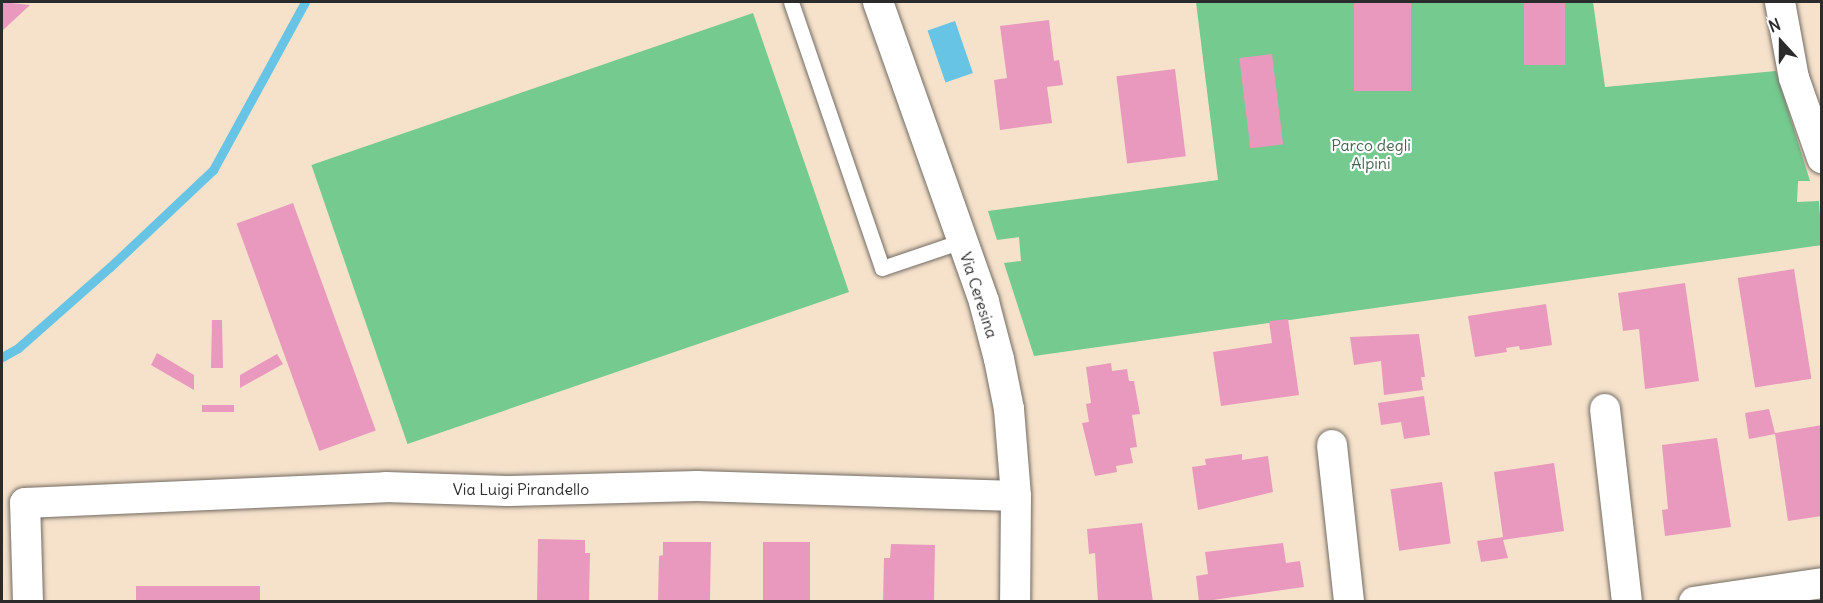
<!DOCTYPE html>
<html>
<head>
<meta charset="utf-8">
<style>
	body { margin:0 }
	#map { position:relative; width:1823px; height:603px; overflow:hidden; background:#f6e2cb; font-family:Delius,sans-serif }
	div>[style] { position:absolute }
	.green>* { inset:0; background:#75ca8f; transform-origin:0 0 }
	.water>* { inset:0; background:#67c4e5; transform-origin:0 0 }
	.stream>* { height:9px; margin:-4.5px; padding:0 4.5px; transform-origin:4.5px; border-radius:4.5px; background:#67c4e5 }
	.building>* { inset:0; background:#e899bd; transform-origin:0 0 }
	.roads { filter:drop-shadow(0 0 2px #726b63) drop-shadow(0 0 2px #726b63) }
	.service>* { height:15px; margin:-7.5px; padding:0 7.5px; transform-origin:7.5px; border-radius:7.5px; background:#fff }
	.minor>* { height:30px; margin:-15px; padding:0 15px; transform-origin:15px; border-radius:15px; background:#fff }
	span { translate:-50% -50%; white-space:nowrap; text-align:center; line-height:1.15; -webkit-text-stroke:4.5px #fff; paint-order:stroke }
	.park-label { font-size:16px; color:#45634e }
	.street-label { font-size:16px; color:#2b2b2b }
	.frame { position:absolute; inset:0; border:3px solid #2b2b2b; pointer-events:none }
	.north { position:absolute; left:1751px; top:12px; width:60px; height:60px; -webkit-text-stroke:4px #fff; paint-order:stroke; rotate:339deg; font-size:16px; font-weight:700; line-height:24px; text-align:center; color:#2b2b2b }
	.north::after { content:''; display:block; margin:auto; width:21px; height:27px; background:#2b2b2b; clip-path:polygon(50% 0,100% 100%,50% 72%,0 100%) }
</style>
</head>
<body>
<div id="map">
	<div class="green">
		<i style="clip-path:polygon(1196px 2px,1593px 2px,1605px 87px,1776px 71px,1810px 181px,1798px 181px,1797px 202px,1819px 201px,1822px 245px,1034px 356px,1004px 263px,1021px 261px,1019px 237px,997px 240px,988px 211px,1218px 180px)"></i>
		<i style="left:753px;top:13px;width:295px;height:467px;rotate:71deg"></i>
	</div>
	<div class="water">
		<i style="left:955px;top:21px;width:55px;height:29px;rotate:71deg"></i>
	</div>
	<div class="stream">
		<i style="left:2px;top:357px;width:18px;rotate:-29deg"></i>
		<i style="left:18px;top:348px;width:123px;rotate:-41.4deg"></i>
		<i style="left:110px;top:267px;width:141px;rotate:-43.3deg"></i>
		<i style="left:213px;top:170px;width:192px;rotate:-61.3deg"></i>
	</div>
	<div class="building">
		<i style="clip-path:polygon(2px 2px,30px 5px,2px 31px)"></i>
		<i style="left:1354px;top:2px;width:57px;height:89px"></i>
		<i style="left:1524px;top:2px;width:41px;height:63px"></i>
		<i style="clip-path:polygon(1049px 20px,1054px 61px,1059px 60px,1063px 85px,1047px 87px,1052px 123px,1000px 130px,994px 80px,1007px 78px,1000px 26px)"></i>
		<i style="left:1272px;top:54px;width:91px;height:33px;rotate:83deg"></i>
		<i style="left:1175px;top:69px;width:88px;height:59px;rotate:83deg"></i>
		<i style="left:293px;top:203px;width:242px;height:60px;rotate:70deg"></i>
		<i style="left:1794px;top:269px;width:111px;height:57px;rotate:81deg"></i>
		<i style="clip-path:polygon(1685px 283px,1699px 381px,1645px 389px,1639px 329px,1623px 331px,1618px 293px)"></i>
		<i style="clip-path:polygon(1546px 304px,1552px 345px,1520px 350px,1519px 346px,1506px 348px,1507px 352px,1475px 357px,1468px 316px)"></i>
		<i style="clip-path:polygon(1288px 319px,1299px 395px,1221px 406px,1213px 352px,1272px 343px,1269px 321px)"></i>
		<i style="clip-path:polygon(212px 320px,222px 320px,223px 368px,211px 368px)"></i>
		<i style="clip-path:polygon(1419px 334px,1425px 377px,1421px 377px,1423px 390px,1384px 395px,1381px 361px,1354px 365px,1350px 337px)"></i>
		<i style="clip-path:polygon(157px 353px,194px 375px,194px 390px,151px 365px)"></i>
		<i style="clip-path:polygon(277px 354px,283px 364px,240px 388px,240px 375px)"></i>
		<i style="clip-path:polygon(1111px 363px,1112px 371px,1127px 369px,1129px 381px,1134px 381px,1140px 414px,1132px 415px,1137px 447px,1130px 448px,1133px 463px,1116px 466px,1117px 472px,1095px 476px,1082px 423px,1089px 422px,1086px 404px,1091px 403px,1086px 367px)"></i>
		<i style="clip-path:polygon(1424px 396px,1430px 435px,1404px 439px,1401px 422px,1381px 425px,1378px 403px)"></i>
		<i style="left:202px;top:405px;width:32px;height:7px"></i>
		<i style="clip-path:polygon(1769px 409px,1775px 433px,1822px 425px,1822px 516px,1788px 521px,1775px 434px,1749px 439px,1745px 413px)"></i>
		<i style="clip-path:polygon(1717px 438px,1731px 527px,1665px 536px,1662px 510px,1668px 509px,1662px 445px)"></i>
		<i style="clip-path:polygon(1242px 454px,1242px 460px,1268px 456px,1273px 492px,1198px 510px,1192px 467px,1206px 465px,1205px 459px)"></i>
		<i style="clip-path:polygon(1554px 463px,1564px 531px,1503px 540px,1508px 558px,1481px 562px,1477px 541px,1503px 537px,1494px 472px)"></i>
		<i style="left:1442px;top:482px;width:62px;height:52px;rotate:82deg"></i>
		<i style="clip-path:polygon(1142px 523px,1153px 602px,1098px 602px,1095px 553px,1089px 554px,1087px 529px)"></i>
		<i style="clip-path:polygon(538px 539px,585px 540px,585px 553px,590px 553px,589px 602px,537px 602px)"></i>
		<i style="clip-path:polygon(663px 542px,711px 542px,710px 602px,658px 602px,659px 556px,663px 555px)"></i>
		<i style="left:763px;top:542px;width:47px;height:60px"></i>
		<i style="clip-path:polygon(1283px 543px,1286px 563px,1300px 561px,1304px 587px,1199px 602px,1196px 576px,1208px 574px,1205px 552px)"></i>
		<i style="clip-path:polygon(891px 544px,935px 545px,934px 602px,883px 602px,884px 558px,890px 558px)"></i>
		<i style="left:260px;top:586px;width:16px;height:124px;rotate:90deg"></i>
	</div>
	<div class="roads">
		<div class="service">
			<i style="left:791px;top:2px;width:281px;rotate:71.1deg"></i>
			<i style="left:882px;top:268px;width:84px;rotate:-18.6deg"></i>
		</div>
		<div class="minor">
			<i style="left:878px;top:2px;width:318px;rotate:70.5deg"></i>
			<i style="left:984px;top:302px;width:59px;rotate:75.3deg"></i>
			<i style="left:999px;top:359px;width:51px;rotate:78.7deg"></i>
			<i style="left:1009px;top:409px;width:87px;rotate:85.4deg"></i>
			<i style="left:1016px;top:496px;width:106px;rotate:90.5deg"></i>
			<i style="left:1780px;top:2px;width:77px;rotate:79.6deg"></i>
			<i style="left:1794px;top:78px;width:85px;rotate:70.7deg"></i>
			<i style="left:1605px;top:409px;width:194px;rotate:83.5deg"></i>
			<i style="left:1332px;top:445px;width:158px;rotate:83.8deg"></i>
			<i style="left:28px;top:602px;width:99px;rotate:-91.7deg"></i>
			<i style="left:25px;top:503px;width:361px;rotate:-2.5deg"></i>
			<i style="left:386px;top:487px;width:121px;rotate:1.9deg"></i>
			<i style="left:507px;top:491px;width:190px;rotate:-1.5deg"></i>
			<i style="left:697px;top:486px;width:319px;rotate:1.8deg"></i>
			<i style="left:1694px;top:602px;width:129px;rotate:-8.4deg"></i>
		</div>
	</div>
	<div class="park-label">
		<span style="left:1371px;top:154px">Parco degli<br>Alpini</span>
	</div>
	<div class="street-label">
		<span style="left:979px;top:295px;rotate:72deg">Via Ceresina</span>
		<span style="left:521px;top:489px">Via Luigi Pirandello</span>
	</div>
	<div class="frame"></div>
	<div class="north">N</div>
</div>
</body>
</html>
